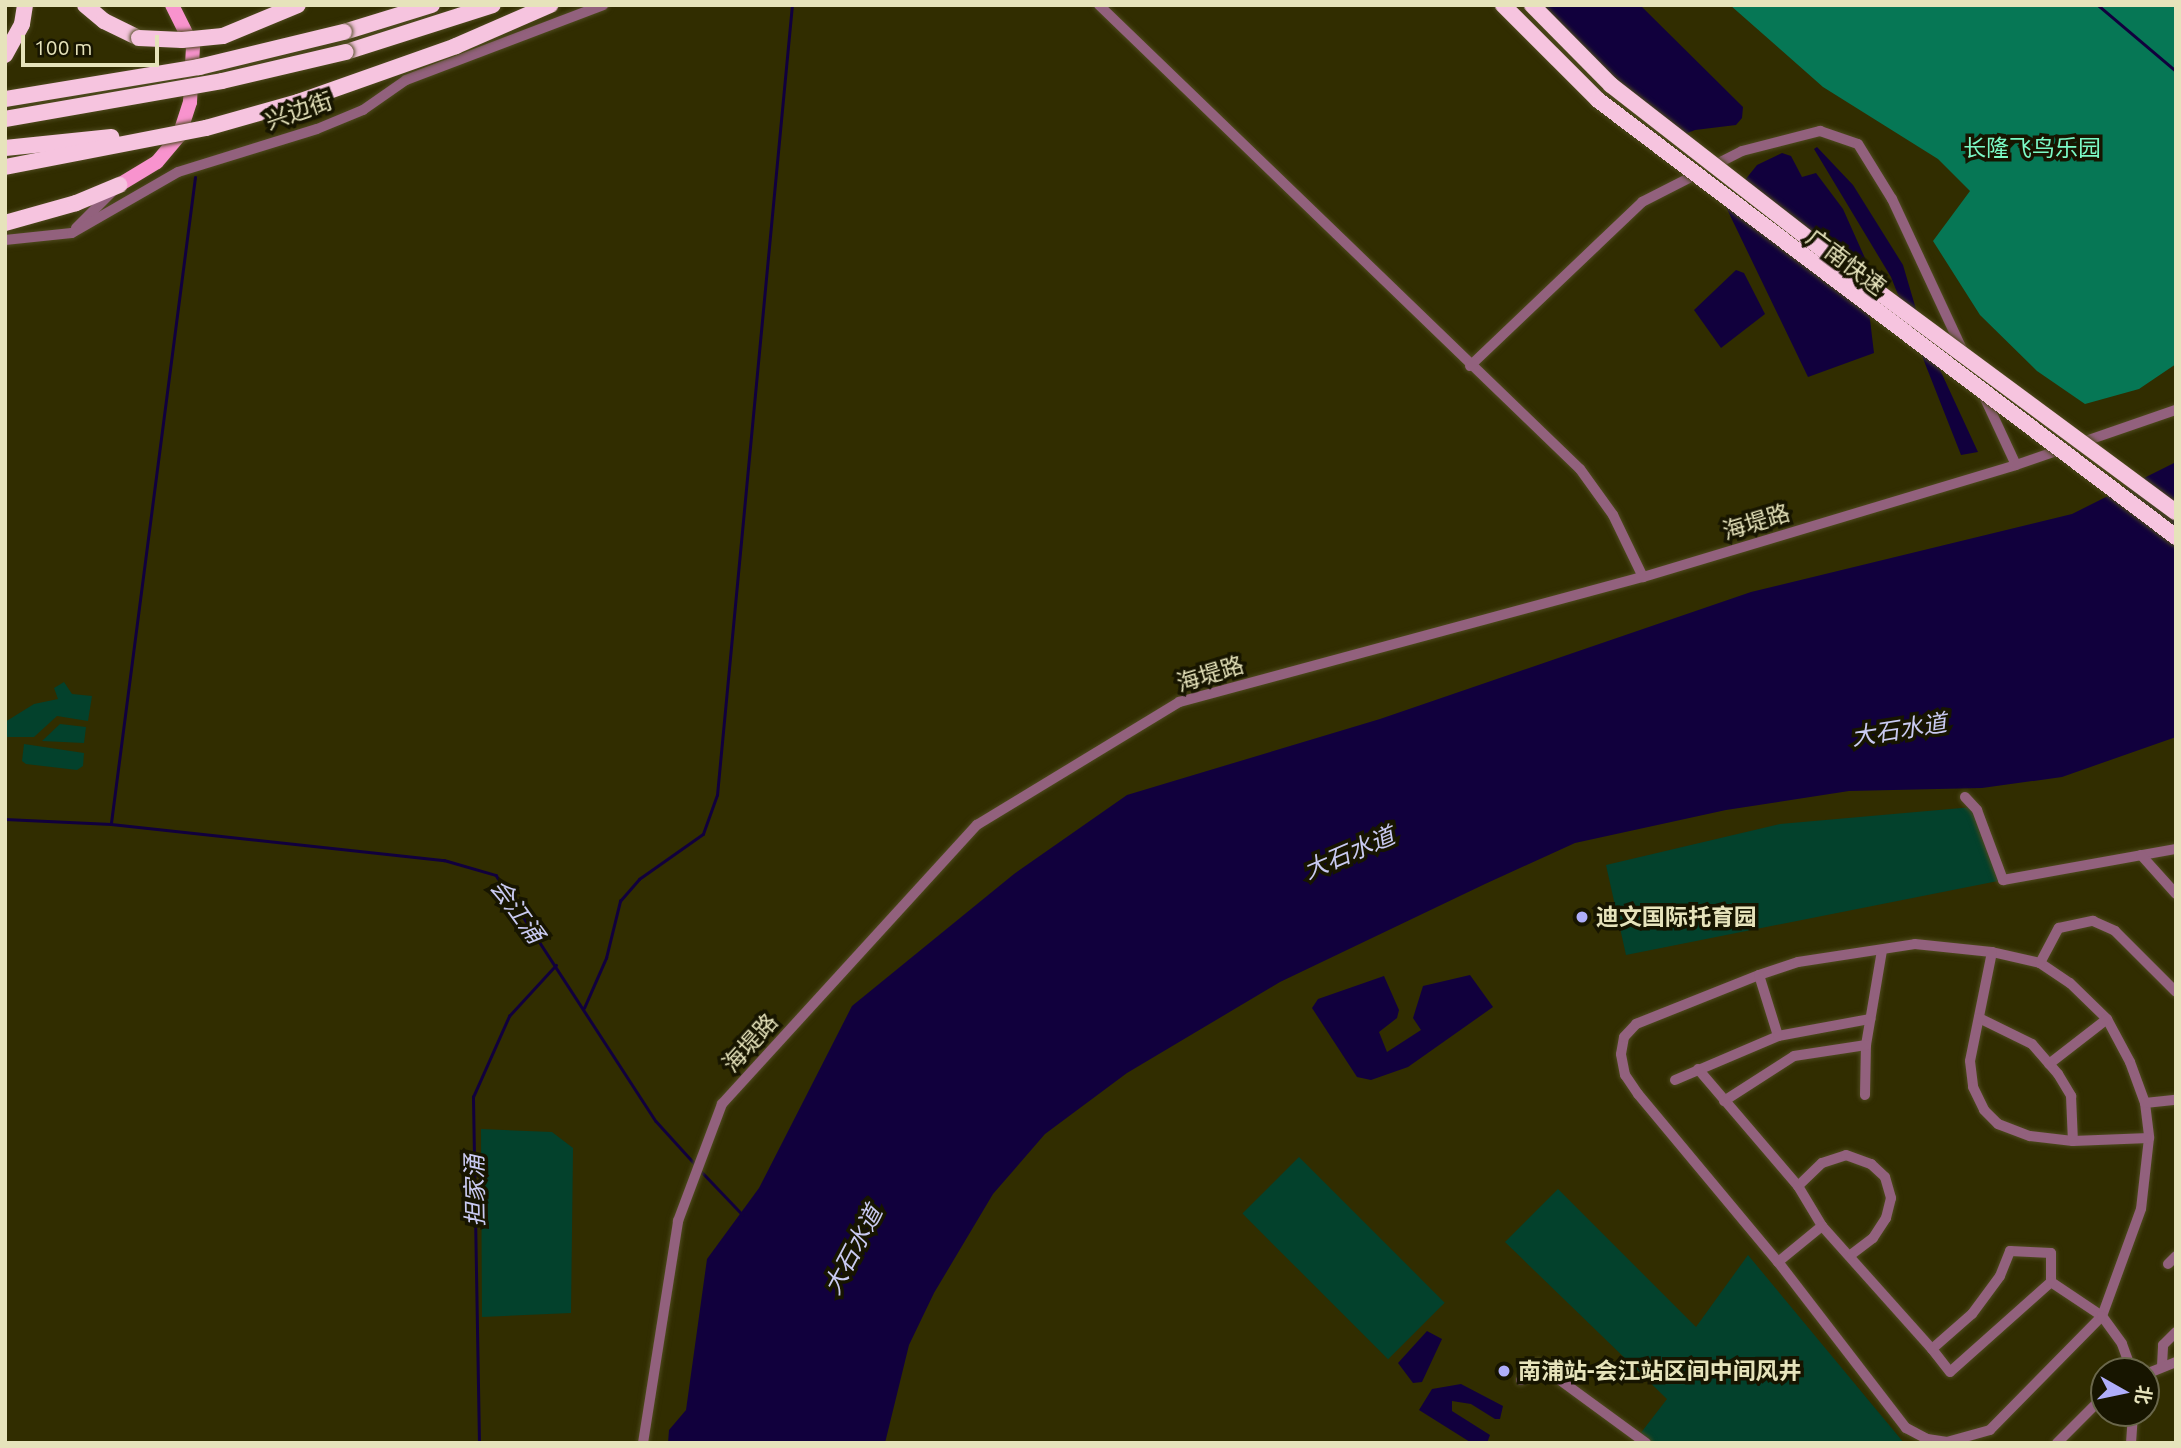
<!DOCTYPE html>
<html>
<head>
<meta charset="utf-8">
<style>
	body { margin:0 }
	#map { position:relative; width:2181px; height:1448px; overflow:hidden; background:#312d00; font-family:Ubuntu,"Noto Sans SC",sans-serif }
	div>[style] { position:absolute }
	.green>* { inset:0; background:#03412c; transform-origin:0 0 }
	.forest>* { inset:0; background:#067755 }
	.water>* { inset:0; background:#11003d }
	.stream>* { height:2.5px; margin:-1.25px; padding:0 1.25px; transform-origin:1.25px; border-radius:1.25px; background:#11003d }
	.roads { filter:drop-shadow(0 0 2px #4e4a1e) drop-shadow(0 0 2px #4e4a1e) }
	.minor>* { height:10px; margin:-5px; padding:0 5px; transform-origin:5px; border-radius:5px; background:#92617d }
	.major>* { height:14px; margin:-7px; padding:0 7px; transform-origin:7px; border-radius:7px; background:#f893ce }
	.highway>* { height:16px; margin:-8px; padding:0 8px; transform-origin:8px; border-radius:8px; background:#f6c4df }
	.bridges { filter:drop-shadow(0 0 2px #4e4a1e) drop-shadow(0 0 2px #4e4a1e) }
	.highway-bridge>* { height:16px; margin:-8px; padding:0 8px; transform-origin:8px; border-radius:8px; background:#f6c4df }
	.dots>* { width:19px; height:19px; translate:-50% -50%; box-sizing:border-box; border:4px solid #171500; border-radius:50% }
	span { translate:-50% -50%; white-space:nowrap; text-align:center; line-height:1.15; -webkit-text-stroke:7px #171500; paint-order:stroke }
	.street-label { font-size:23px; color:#e6e3bb }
	.park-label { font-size:23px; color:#7cfac6 }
	.poi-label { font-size:23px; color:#e6e3bb; font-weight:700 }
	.left { translate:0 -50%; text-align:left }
	.water-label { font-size:24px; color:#c9caf1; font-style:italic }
	.frame { position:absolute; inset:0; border:7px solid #e6e3bb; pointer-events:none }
	.north { position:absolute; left:2090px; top:1357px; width:70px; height:70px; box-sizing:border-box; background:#171500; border:2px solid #6a674b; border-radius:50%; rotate:99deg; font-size:19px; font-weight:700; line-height:28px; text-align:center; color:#e6e3bb }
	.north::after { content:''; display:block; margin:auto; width:24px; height:32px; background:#afaefa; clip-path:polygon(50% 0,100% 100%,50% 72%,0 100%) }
	.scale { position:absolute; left:21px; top:35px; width:138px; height:32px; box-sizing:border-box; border:4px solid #e6e3bb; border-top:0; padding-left:9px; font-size:21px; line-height:24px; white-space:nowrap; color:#e6e3bb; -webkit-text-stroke:5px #171500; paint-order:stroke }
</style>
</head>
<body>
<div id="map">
	<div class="green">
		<i style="clip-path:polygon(64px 682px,72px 694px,92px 696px,88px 721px,57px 716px,34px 737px,5px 737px,5px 722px,34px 704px,58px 699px,54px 688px)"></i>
		<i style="clip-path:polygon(60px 724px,86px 727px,84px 743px,42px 741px)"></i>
		<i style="clip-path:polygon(24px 744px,84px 753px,83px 766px,77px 770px,26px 764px,22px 761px)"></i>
		<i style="clip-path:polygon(1973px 807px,2003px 880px,1626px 955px,1606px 865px,1780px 824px)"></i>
		<i style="clip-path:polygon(481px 1129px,552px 1132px,573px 1148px,571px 1313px,482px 1317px)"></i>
		<i style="left:1299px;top:1157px;width:206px;height:80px;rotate:45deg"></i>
		<i style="clip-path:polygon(1558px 1189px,1696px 1327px,1748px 1255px,1904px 1443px,1633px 1443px,1667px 1399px,1505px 1242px)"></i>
	</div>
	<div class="forest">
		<i style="clip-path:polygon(1730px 5px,2176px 5px,2176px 364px,2139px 389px,2085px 404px,2037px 371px,1980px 315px,1933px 241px,1970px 191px,1938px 159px,1823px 87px)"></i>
	</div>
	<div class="water">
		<i style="clip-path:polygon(1524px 5px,1640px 5px,1743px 107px,1742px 118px,1736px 125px,1695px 130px,1673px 139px,1629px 93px)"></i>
		<i style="clip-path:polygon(1817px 147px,1853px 185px,1903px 265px,1923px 333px,1978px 452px,1961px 455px,1891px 277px,1814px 149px)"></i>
		<i style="clip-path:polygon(1782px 153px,1791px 156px,1802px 177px,1816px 173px,1843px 209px,1877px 285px,1868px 303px,1874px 353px,1808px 377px,1725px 205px,1757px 165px)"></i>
		<i style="clip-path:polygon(1736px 270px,1744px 273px,1765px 314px,1721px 348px,1694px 310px)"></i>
		<i style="clip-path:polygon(2176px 462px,2176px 737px,2062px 777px,1982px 788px,1849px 791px,1726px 810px,1575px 843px,1485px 884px,1280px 982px,1127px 1073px,1045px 1134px,993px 1194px,934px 1293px,909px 1345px,885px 1443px,668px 1443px,669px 1430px,686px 1410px,707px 1259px,759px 1188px,852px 1006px,1014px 874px,1127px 795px,1380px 719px,1751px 592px,2072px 514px)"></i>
		<i style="clip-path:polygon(1470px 975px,1493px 1007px,1408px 1067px,1371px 1080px,1357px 1077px,1312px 1008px,1318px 999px,1384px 976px,1399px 1010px,1397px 1018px,1379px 1032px,1387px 1052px,1421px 1030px,1413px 1018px,1423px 986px)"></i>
		<i style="clip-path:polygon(1427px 1331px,1442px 1339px,1422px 1382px,1413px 1383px,1398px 1363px)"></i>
		<i style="clip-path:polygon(1461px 1384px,1503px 1406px,1500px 1419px,1495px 1419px,1471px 1404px,1452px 1401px,1452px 1411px,1490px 1435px,1487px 1443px,1470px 1442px,1419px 1410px,1432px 1389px)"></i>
	</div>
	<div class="stream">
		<i style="left:2098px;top:5px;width:102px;rotate:40.2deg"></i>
		<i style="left:5px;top:819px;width:106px;rotate:2.7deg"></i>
		<i style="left:111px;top:824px;width:335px;rotate:6.2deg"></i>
		<i style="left:444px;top:860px;width:54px;rotate:16.1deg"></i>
		<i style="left:496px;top:875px;width:293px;rotate:57deg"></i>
		<i style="left:656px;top:1121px;width:58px;rotate:47.8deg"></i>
		<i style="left:111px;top:823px;width:651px;rotate:-82.59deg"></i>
		<i style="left:584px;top:1008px;width:55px;rotate:-66.3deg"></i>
		<i style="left:606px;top:958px;width:59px;rotate:-76.2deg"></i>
		<i style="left:620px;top:901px;width:29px;rotate:-49deg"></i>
		<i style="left:639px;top:879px;width:78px;rotate:-35.1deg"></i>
		<i style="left:703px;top:834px;width:41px;rotate:-70.3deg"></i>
		<i style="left:717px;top:795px;width:794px;rotate:-84.58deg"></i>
		<i style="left:702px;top:1172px;width:59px;rotate:46.4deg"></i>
		<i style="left:479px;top:1443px;width:346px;rotate:-91deg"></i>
		<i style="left:473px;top:1097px;width:89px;rotate:-66deg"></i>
		<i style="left:509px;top:1016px;width:69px;rotate:-47.3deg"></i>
	</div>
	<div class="roads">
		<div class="minor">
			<i style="left:1099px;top:5px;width:668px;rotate:43.97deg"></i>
			<i style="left:1580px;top:469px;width:57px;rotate:54.3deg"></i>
			<i style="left:1613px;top:515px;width:69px;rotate:64.2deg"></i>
			<i style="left:76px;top:228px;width:54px;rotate:-45deg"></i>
			<i style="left:5px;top:240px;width:67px;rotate:-6deg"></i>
			<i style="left:72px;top:233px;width:122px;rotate:-29.9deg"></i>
			<i style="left:178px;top:172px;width:145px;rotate:-17.2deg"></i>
			<i style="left:317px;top:129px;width:50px;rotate:-22.4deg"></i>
			<i style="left:363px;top:110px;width:52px;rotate:-34.9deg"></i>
			<i style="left:406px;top:80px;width:211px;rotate:-20.8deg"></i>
			<i style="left:1470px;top:366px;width:238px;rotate:-43.6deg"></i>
			<i style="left:1642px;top:202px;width:112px;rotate:-27deg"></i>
			<i style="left:1742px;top:151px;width:81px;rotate:-14.4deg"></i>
			<i style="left:1820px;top:131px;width:40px;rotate:18.9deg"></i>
			<i style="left:1858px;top:144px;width:65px;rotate:58.3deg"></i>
			<i style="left:1892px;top:199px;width:293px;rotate:65deg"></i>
			<i style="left:1965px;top:797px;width:18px;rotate:47deg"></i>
			<i style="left:1977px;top:810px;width:75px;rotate:69.6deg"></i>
			<i style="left:2003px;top:880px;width:176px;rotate:-10.2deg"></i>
			<i style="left:2141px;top:855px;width:52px;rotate:48.1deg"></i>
			<i style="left:1915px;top:944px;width:77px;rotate:5.9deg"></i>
			<i style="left:1992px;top:952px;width:49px;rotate:12.9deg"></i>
			<i style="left:2040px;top:963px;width:36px;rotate:34deg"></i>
			<i style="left:2070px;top:983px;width:52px;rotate:44.2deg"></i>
			<i style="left:2107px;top:1019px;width:49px;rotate:61.9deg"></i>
			<i style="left:2130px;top:1062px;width:44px;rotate:69.9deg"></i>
			<i style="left:2145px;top:1103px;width:35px;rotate:83deg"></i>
			<i style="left:2149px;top:1138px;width:71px;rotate:96.4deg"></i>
			<i style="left:2141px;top:1209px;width:114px;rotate:110deg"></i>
			<i style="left:2102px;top:1316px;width:160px;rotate:134.5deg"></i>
			<i style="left:1990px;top:1430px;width:45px;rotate:164.4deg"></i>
			<i style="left:1947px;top:1442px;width:20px;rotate:-171deg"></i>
			<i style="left:1927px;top:1439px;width:24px;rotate:-152deg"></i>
			<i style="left:1906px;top:1428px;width:210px;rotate:-127.6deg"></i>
			<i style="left:1778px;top:1262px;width:219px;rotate:-129.8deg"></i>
			<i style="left:1638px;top:1094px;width:23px;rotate:-124deg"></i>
			<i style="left:1625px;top:1075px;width:21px;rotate:-101deg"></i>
			<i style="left:1621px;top:1054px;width:17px;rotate:-80deg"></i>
			<i style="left:1624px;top:1037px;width:18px;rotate:-47deg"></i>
			<i style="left:1636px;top:1024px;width:132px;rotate:-21.7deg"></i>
			<i style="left:1759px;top:975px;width:41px;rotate:-18.4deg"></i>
			<i style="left:1798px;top:962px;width:118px;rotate:-8.7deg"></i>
			<i style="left:1992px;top:952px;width:111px;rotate:101.4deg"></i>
			<i style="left:1970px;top:1061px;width:26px;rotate:83deg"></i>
			<i style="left:1973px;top:1087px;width:25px;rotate:64deg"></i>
			<i style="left:1984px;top:1110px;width:20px;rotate:45deg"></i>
			<i style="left:1998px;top:1124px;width:34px;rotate:21deg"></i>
			<i style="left:2030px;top:1136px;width:43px;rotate:6.6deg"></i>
			<i style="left:2073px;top:1141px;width:76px;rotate:-2.3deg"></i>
			<i style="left:2040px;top:963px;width:40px;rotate:-62deg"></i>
			<i style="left:2059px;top:928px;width:35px;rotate:-12deg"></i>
			<i style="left:2093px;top:921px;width:24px;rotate:24deg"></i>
			<i style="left:2115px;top:931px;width:86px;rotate:45deg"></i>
			<i style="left:1759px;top:975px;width:64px;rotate:72.7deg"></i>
			<i style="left:1979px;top:1018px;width:59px;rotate:26.1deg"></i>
			<i style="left:2032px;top:1044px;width:40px;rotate:49deg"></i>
			<i style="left:2058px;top:1074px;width:26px;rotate:59deg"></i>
			<i style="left:2071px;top:1096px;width:45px;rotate:87.5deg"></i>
			<i style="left:2049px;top:1064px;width:73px;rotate:-37.8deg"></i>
			<i style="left:1698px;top:1069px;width:154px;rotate:49.5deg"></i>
			<i style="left:1798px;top:1186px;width:47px;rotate:59deg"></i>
			<i style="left:1822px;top:1226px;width:165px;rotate:48.2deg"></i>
			<i style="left:1675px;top:1080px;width:112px;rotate:-23.1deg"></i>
			<i style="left:1778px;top:1036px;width:94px;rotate:-10.5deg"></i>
			<i style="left:1865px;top:1095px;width:50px;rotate:-88.9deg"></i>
			<i style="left:1866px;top:1045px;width:96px;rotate:-80.4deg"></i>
			<i style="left:1724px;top:1101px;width:83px;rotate:-32.7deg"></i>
			<i style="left:1794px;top:1056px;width:73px;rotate:-8.7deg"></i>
			<i style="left:2145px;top:1103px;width:31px;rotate:-6deg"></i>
			<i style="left:1798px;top:1186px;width:33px;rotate:-44deg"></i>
			<i style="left:1822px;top:1163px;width:25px;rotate:-18deg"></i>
			<i style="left:1846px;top:1155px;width:27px;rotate:20deg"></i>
			<i style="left:1871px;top:1164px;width:19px;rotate:43deg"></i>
			<i style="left:1885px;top:1177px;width:22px;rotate:74deg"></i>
			<i style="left:1891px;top:1198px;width:21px;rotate:104deg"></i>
			<i style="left:1886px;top:1218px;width:24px;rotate:123deg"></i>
			<i style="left:1873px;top:1238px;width:26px;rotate:143deg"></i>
			<i style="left:2010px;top:1251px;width:41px;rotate:2.8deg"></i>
			<i style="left:2051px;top:1253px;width:29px;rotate:90deg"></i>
			<i style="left:2051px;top:1282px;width:135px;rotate:138.3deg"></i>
			<i style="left:1950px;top:1372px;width:29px;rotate:-128deg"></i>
			<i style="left:1932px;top:1349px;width:53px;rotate:-41.2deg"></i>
			<i style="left:1972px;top:1314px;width:47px;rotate:-53.6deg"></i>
			<i style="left:2000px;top:1276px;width:27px;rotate:-68deg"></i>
			<i style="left:1778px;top:1262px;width:57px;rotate:-39.3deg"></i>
			<i style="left:2168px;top:1264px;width:11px;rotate:-45deg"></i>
			<i style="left:2051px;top:1282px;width:61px;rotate:33.7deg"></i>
			<i style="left:2102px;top:1316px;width:34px;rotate:54deg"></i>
			<i style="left:2122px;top:1344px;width:29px;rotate:70deg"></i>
			<i style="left:2162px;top:1366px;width:21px;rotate:-87deg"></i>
			<i style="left:2163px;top:1345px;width:18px;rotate:-45deg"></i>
			<i style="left:2146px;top:1374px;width:32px;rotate:-22deg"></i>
			<i style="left:1521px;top:1380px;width:23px;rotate:-43deg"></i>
			<i style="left:1538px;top:1364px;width:134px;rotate:36.2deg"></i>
			<i style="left:643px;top:1443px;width:225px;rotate:-81deg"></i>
			<i style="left:678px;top:1221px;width:125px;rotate:-69.4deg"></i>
			<i style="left:722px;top:1104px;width:378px;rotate:-47.6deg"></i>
			<i style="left:977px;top:825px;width:237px;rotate:-31.3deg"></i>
			<i style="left:1179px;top:702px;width:481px;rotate:-15.1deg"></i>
			<i style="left:1643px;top:577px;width:389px;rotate:-16.7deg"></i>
			<i style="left:2016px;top:465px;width:169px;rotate:-19deg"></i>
			<i style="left:2057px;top:1443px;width:66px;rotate:-45deg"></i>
			<i style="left:2131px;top:1443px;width:30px;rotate:-86deg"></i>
		</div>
		<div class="major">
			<i style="left:119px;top:185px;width:44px;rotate:-31.2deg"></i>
			<i style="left:157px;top:162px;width:34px;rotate:-50deg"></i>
			<i style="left:179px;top:136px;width:36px;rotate:-72deg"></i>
			<i style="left:190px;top:102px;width:55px;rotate:-86.9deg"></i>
			<i style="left:193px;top:47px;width:47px;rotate:-116.6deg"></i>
		</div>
		<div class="highway">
			<i style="left:85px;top:5px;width:25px;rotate:40deg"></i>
			<i style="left:104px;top:21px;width:39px;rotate:26deg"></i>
			<i style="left:344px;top:32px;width:92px;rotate:-17.1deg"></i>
			<i style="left:346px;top:52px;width:154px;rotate:-17.7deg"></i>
			<i style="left:5px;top:55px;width:35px;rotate:-61deg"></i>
			<i style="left:22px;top:24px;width:19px;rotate:-81deg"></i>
			<i style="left:5px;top:223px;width:74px;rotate:-15.7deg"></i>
			<i style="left:76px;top:203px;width:47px;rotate:-22.7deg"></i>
		</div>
	</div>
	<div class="bridges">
		<div class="highway-bridge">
			<i style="left:1503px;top:5px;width:134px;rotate:45deg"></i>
			<i style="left:1598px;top:100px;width:725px;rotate:37.09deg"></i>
			<i style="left:1532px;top:5px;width:112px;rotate:45.4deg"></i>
			<i style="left:1611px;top:85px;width:313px;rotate:37.9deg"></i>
			<i style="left:1858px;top:277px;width:395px;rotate:36.5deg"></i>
			<i style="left:139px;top:38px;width:43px;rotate:2.7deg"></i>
			<i style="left:182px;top:40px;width:41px;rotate:-5.6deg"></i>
			<i style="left:223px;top:36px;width:81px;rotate:-22.5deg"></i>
			<i style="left:5px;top:99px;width:197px;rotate:-9.4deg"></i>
			<i style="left:199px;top:67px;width:149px;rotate:-13.6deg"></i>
			<i style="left:5px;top:119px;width:220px;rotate:-9.9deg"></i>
			<i style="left:222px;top:81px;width:127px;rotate:-13.2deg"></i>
			<i style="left:5px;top:148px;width:107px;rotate:-5.9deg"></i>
			<i style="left:5px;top:167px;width:205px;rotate:-11deg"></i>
			<i style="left:206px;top:128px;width:96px;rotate:-15.8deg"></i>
			<i style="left:298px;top:102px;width:168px;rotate:-19.5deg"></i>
			<i style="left:456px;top:46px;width:103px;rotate:-23.6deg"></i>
		</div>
	</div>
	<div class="dots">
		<i style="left:1582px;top:917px;background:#afaefa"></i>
		<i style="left:1504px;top:1371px;background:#afaefa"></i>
	</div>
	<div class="street-label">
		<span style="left:299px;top:111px;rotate:-19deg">兴边街</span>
		<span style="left:1846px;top:262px;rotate:37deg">广南快速</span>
		<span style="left:1756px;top:522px;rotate:-17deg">海堤路</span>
		<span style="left:1210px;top:674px;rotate:-17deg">海堤路</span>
		<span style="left:750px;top:1043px;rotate:-48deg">海堤路</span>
	</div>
	<div class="park-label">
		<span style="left:2032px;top:148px">长隆飞鸟乐园</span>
	</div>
	<div class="poi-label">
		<span class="left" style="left:1596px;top:917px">迪文国际托育园</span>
		<span class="left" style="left:1518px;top:1371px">南浦站-会江站区间中间风井</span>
	</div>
	<div class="water-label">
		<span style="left:1899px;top:730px;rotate:-9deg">大石水道</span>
		<span style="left:1349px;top:853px;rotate:-23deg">大石水道</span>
		<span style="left:517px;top:911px;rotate:54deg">会江涌</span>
		<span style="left:475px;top:1191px;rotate:-91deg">担家涌</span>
		<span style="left:853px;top:1250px;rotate:-62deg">大石水道</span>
	</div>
	<div class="frame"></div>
	<div class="north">北</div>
	<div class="scale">100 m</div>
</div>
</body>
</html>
